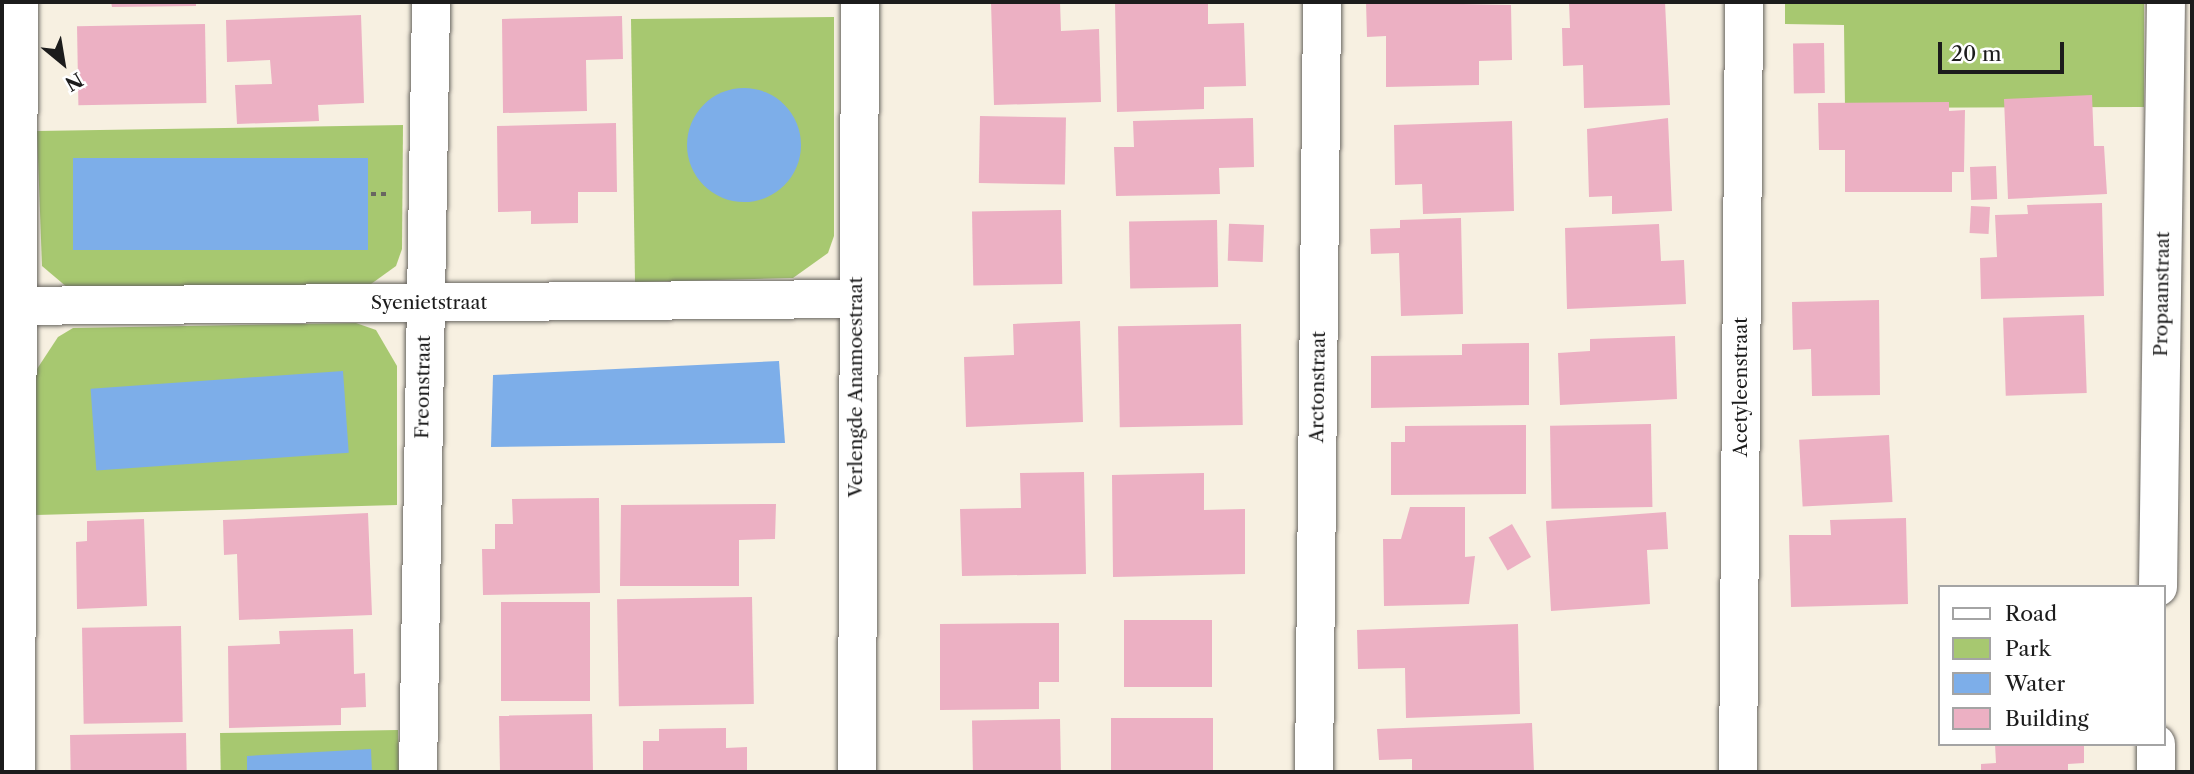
<!DOCTYPE html>
<html>
<head>
<meta charset="utf-8">
<style>
	body { margin:0 }
	#map { position:relative; width:2194px; height:774px; overflow:hidden; background:#f7f0e1; font-family:"Libre Caslon Text",serif }
	div>[style] { position:absolute }
	.green>* { inset:0; background:#a7c870; transform-origin:0 0 }
	.water>* { inset:0; background:#7daee9; transform-origin:0 0 }
	.round { border-radius:50% }
	.building>* { inset:0; background:#ecb0c3; transform-origin:0 0 }
	.path>* { height:4.5px; margin-top:-2.25px; transform-origin:0; background:repeating-linear-gradient(90deg,#696661 0 5px,transparent 0 10px) }
	.roads { filter:drop-shadow(0 0 2px #696661) drop-shadow(0 0 2px #696661) }
	.minor>* { height:38px; margin:-19px; padding:0 19px; transform-origin:19px; border-radius:19px; background:#fff }
	.tertiary>* { height:38px; margin:-19px; padding:0 19px; transform-origin:19px; border-radius:19px; background:#fff }
	span { translate:-50% -50%; white-space:nowrap; text-align:center; line-height:1.15; -webkit-text-stroke:7px #fff; paint-order:stroke }
	.street-label { font-size:19px; color:#1c1c1c }
	.frame { position:absolute; inset:0; border:4px solid #1c1c1c; pointer-events:none }
	.legend { position:absolute; left:1938px; top:585px; width:228px; height:161px; box-sizing:border-box; background:#fff; border:2px solid #a4a4a4; margin:0; padding:9px 12px; list-style:none; font-size:21px; color:#1c1c1c }
	.legend li { display:flex; align-items:center; gap:14px; height:35px }
	.legend b { width:35px; border:2px solid #a4a4a4 }
	.north { position:absolute; left:28px; top:28px; width:70px; height:70px; -webkit-text-stroke:5px #fff; paint-order:stroke; rotate:150deg; font-size:19px; font-weight:700; line-height:28px; text-align:center; color:#1c1c1c }
	.north::after { content:''; display:block; margin:auto; width:24px; height:32px; background:#1c1c1c; clip-path:polygon(50% 0,100% 100%,50% 72%,0 100%) }
	.scale { position:absolute; left:1938px; top:42px; width:126px; height:32px; box-sizing:border-box; border:4px solid #1c1c1c; border-top:0; padding-left:9px; font-size:21px; line-height:24px; white-space:nowrap; color:#1c1c1c; -webkit-text-stroke:5px #fff; paint-order:stroke }
</style>
</head>
<body>
<div id="map">
	<div class="green">
		<i style="clip-path:polygon(1785px 2px,2144px 2px,2144px 107px,1845px 108px,1844px 25px,1785px 24px)"></i>
		<i style="clip-path:polygon(834px 17px,834px 236px,828px 253px,793px 278px,635px 282px,631px 19px)"></i>
		<i style="clip-path:polygon(403px 125px,402px 249px,396px 266px,371px 284px,68px 288px,42px 266px,37px 131px)"></i>
		<i style="clip-path:polygon(356px 323px,376px 330px,397px 366px,397px 505px,36px 515px,35px 372px,58px 337px,73px 328px)"></i>
		<i style="left:398px;top:730px;width:42px;height:178px;rotate:89deg"></i>
	</div>
	<div class="water">
		<i class="round" style="left:687px;top:88px;width:114px;height:114px"></i>
		<i style="left:368px;top:158px;width:92px;height:295px;rotate:90deg"></i>
		<i style="clip-path:polygon(779px 361px,785px 443px,491px 447px,493px 375px)"></i>
		<i style="left:343px;top:371px;width:82px;height:253px;rotate:86deg"></i>
		<i style="clip-path:polygon(371px 749px,372px 772px,247px 772px,247px 756px)"></i>
	</div>
	<div class="building">
		<i style="clip-path:polygon(111px 2px,196px 2px,196px 6px,112px 7px)"></i>
		<i style="clip-path:polygon(991px 2px,1060px 2px,1061px 31px,1099px 29px,1101px 102px,994px 105px)"></i>
		<i style="clip-path:polygon(1115px 2px,1208px 2px,1208px 24px,1244px 23px,1246px 86px,1204px 87px,1204px 109px,1117px 112px)"></i>
		<i style="clip-path:polygon(1366px 2px,1511px 5px,1512px 60px,1479px 61px,1479px 85px,1386px 87px,1386px 36px,1367px 37px)"></i>
		<i style="clip-path:polygon(1569px 2px,1665px 2px,1670px 105px,1584px 108px,1583px 65px,1563px 66px,1562px 28px,1570px 28px)"></i>
		<i style="clip-path:polygon(361px 15px,364px 103px,318px 105px,319px 121px,237px 124px,235px 85px,272px 84px,270px 60px,227px 62px,226px 20px)"></i>
		<i style="clip-path:polygon(622px 16px,623px 59px,586px 60px,587px 111px,503px 113px,502px 19px)"></i>
		<i style="left:205px;top:24px;width:79px;height:128px;rotate:89deg"></i>
		<i style="left:1824px;top:43px;width:50px;height:31px;rotate:89deg"></i>
		<i style="clip-path:polygon(2092px 95px,2094px 146px,2104px 146px,2107px 194px,2008px 199px,2004px 99px)"></i>
		<i style="clip-path:polygon(1949px 102px,1949px 111px,1965px 110px,1964px 172px,1952px 172px,1952px 192px,1845px 192px,1845px 150px,1819px 150px,1818px 103px)"></i>
		<i style="left:980px;top:116px;width:86px;height:67px;rotate:1deg"></i>
		<i style="clip-path:polygon(1253px 118px,1254px 167px,1219px 168px,1220px 194px,1116px 196px,1114px 147px,1134px 147px,1133px 121px)"></i>
		<i style="clip-path:polygon(1668px 118px,1672px 211px,1612px 214px,1612px 196px,1589px 197px,1587px 129px)"></i>
		<i style="clip-path:polygon(1512px 121px,1514px 211px,1423px 214px,1422px 184px,1395px 185px,1394px 125px)"></i>
		<i style="clip-path:polygon(616px 123px,617px 192px,578px 192px,578px 223px,531px 224px,531px 211px,498px 212px,497px 126px)"></i>
		<i style="left:1996px;top:166px;width:33px;height:26px;rotate:88deg"></i>
		<i style="clip-path:polygon(2102px 203px,2104px 296px,1981px 299px,1980px 258px,1997px 257px,1995px 215px,2028px 214px,2027px 205px)"></i>
		<i style="left:1971px;top:206px;width:19px;height:27px;rotate:3deg"></i>
		<i style="left:1061px;top:210px;width:74px;height:89px;rotate:89deg"></i>
		<i style="clip-path:polygon(1461px 218px,1463px 314px,1401px 316px,1399px 253px,1371px 254px,1370px 229px,1400px 228px,1400px 220px)"></i>
		<i style="left:1217px;top:220px;width:67px;height:88px;rotate:89deg"></i>
		<i style="clip-path:polygon(1659px 224px,1661px 261px,1684px 260px,1686px 304px,1567px 309px,1565px 228px)"></i>
		<i style="left:1264px;top:225px;width:37px;height:35px;rotate:92deg"></i>
		<i style="clip-path:polygon(1879px 300px,1880px 395px,1812px 396px,1811px 349px,1793px 350px,1792px 302px)"></i>
		<i style="left:2084px;top:315px;width:78px;height:81px;rotate:88deg"></i>
		<i style="clip-path:polygon(1080px 321px,1083px 422px,966px 427px,964px 357px,1014px 355px,1013px 324px)"></i>
		<i style="left:1241px;top:324px;width:101px;height:123px;rotate:89deg"></i>
		<i style="clip-path:polygon(1675px 336px,1677px 399px,1560px 405px,1558px 353px,1590px 351px,1590px 339px)"></i>
		<i style="clip-path:polygon(1529px 343px,1529px 405px,1371px 408px,1371px 356px,1462px 355px,1462px 344px)"></i>
		<i style="left:1651px;top:424px;width:83px;height:101px;rotate:89deg"></i>
		<i style="clip-path:polygon(1526px 425px,1526px 494px,1391px 495px,1391px 442px,1405px 442px,1405px 426px)"></i>
		<i style="left:1889px;top:435px;width:67px;height:90px;rotate:87deg"></i>
		<i style="clip-path:polygon(1084px 472px,1086px 574px,962px 576px,960px 509px,1021px 508px,1020px 473px)"></i>
		<i style="clip-path:polygon(1204px 473px,1204px 510px,1245px 509px,1245px 574px,1113px 577px,1112px 475px)"></i>
		<i style="clip-path:polygon(599px 498px,600px 593px,483px 595px,482px 549px,495px 549px,495px 524px,513px 524px,512px 499px)"></i>
		<i style="clip-path:polygon(776px 504px,775px 539px,739px 540px,739px 586px,620px 586px,621px 505px)"></i>
		<i style="clip-path:polygon(1410px 507px,1465px 507px,1465px 557px,1475px 556px,1469px 604px,1384px 606px,1383px 539px,1401px 539px)"></i>
		<i style="clip-path:polygon(1666px 512px,1668px 549px,1647px 550px,1650px 604px,1551px 611px,1546px 521px)"></i>
		<i style="clip-path:polygon(368px 513px,372px 615px,239px 620px,237px 554px,224px 555px,223px 520px)"></i>
		<i style="clip-path:polygon(1906px 518px,1908px 604px,1791px 607px,1789px 535px,1831px 535px,1830px 520px)"></i>
		<i style="clip-path:polygon(144px 519px,147px 606px,77px 609px,76px 542px,87px 541px,87px 521px)"></i>
		<i style="left:1512px;top:524px;width:38px;height:27px;rotate:60deg"></i>
		<i style="left:752px;top:597px;width:107px;height:135px;rotate:89deg"></i>
		<i style="left:590px;top:602px;width:99px;height:89px;rotate:90deg"></i>
		<i style="left:1124px;top:620px;width:88px;height:67px"></i>
		<i style="clip-path:polygon(1059px 623px,1059px 682px,1039px 682px,1039px 709px,940px 710px,940px 624px)"></i>
		<i style="clip-path:polygon(1518px 624px,1520px 714px,1406px 718px,1405px 668px,1358px 669px,1357px 630px)"></i>
		<i style="left:181px;top:626px;width:96px;height:99px;rotate:89deg"></i>
		<i style="clip-path:polygon(353px 629px,354px 674px,365px 673px,366px 707px,341px 708px,341px 725px,229px 728px,228px 646px,280px 644px,279px 631px)"></i>
		<i style="left:592px;top:714px;width:58px;height:93px;rotate:89deg"></i>
		<i style="left:1213px;top:718px;width:54px;height:102px;rotate:90deg"></i>
		<i style="left:1060px;top:719px;width:53px;height:88px;rotate:89deg"></i>
		<i style="clip-path:polygon(1532px 723px,1534px 772px,1412px 772px,1412px 759px,1379px 760px,1377px 729px)"></i>
		<i style="clip-path:polygon(726px 728px,726px 748px,747px 747px,747px 772px,643px 772px,643px 741px,659px 741px,659px 729px)"></i>
		<i style="left:186px;top:733px;width:39px;height:116px;rotate:89deg"></i>
		<i style="clip-path:polygon(1995px 744px,2084px 744px,2084px 763px,2068px 764px,2068px 772px,1981px 772px,1981px 764px,1996px 763px)"></i>
	</div>
	<div class="path">
		<i style="left:371px;top:194px;width:18px"></i>
	</div>
	<div class="roads">
		<div class="minor">
			<i style="left:2px;top:306px;width:853px;rotate:-0.47deg"></i>
			<i style="left:2158px;top:587px;width:585px;rotate:-89.22deg"></i>
			<i style="left:16px;top:772px;width:770px;rotate:-89.78deg"></i>
			<i style="left:418px;top:772px;width:770px;rotate:-89.03deg"></i>
			<i style="left:1314px;top:772px;width:770px;rotate:-89.4deg"></i>
			<i style="left:1738px;top:772px;width:770px;rotate:-89.55deg"></i>
			<i style="left:2156px;top:772px;width:28px;rotate:-90deg"></i>
		</div>
		<div class="tertiary">
			<i style="left:857px;top:772px;width:770px;rotate:-89.78deg"></i>
		</div>
	</div>
	<div class="street-label">
		<span style="left:2162px;top:294px;rotate:-89deg">Propaanstraat</span>
		<span style="left:429px;top:303px">Syenietstraat</span>
		<span style="left:423px;top:387px;rotate:-89deg">Freonstraat</span>
		<span style="left:856px;top:387px;rotate:-90deg">Verlengde Anamoestraat</span>
		<span style="left:1318px;top:387px;rotate:-89deg">Arctonstraat</span>
		<span style="left:1741px;top:387px;rotate:-90deg">Acetyleenstraat</span>
	</div>
	<div class="frame"></div>
	<ul class="legend">
	<li><b style="height:9px;background:#fff"></b>Road</li>
	<li><b style="height:19px;background:#a7c870"></b>Park</li>
	<li><b style="height:19px;background:#7daee9"></b>Water</li>
	<li><b style="height:19px;background:#ecb0c3"></b>Building</li>
	</ul>
	<div class="north">N</div>
	<div class="scale">20 m</div>
</div>
</body>
</html>
